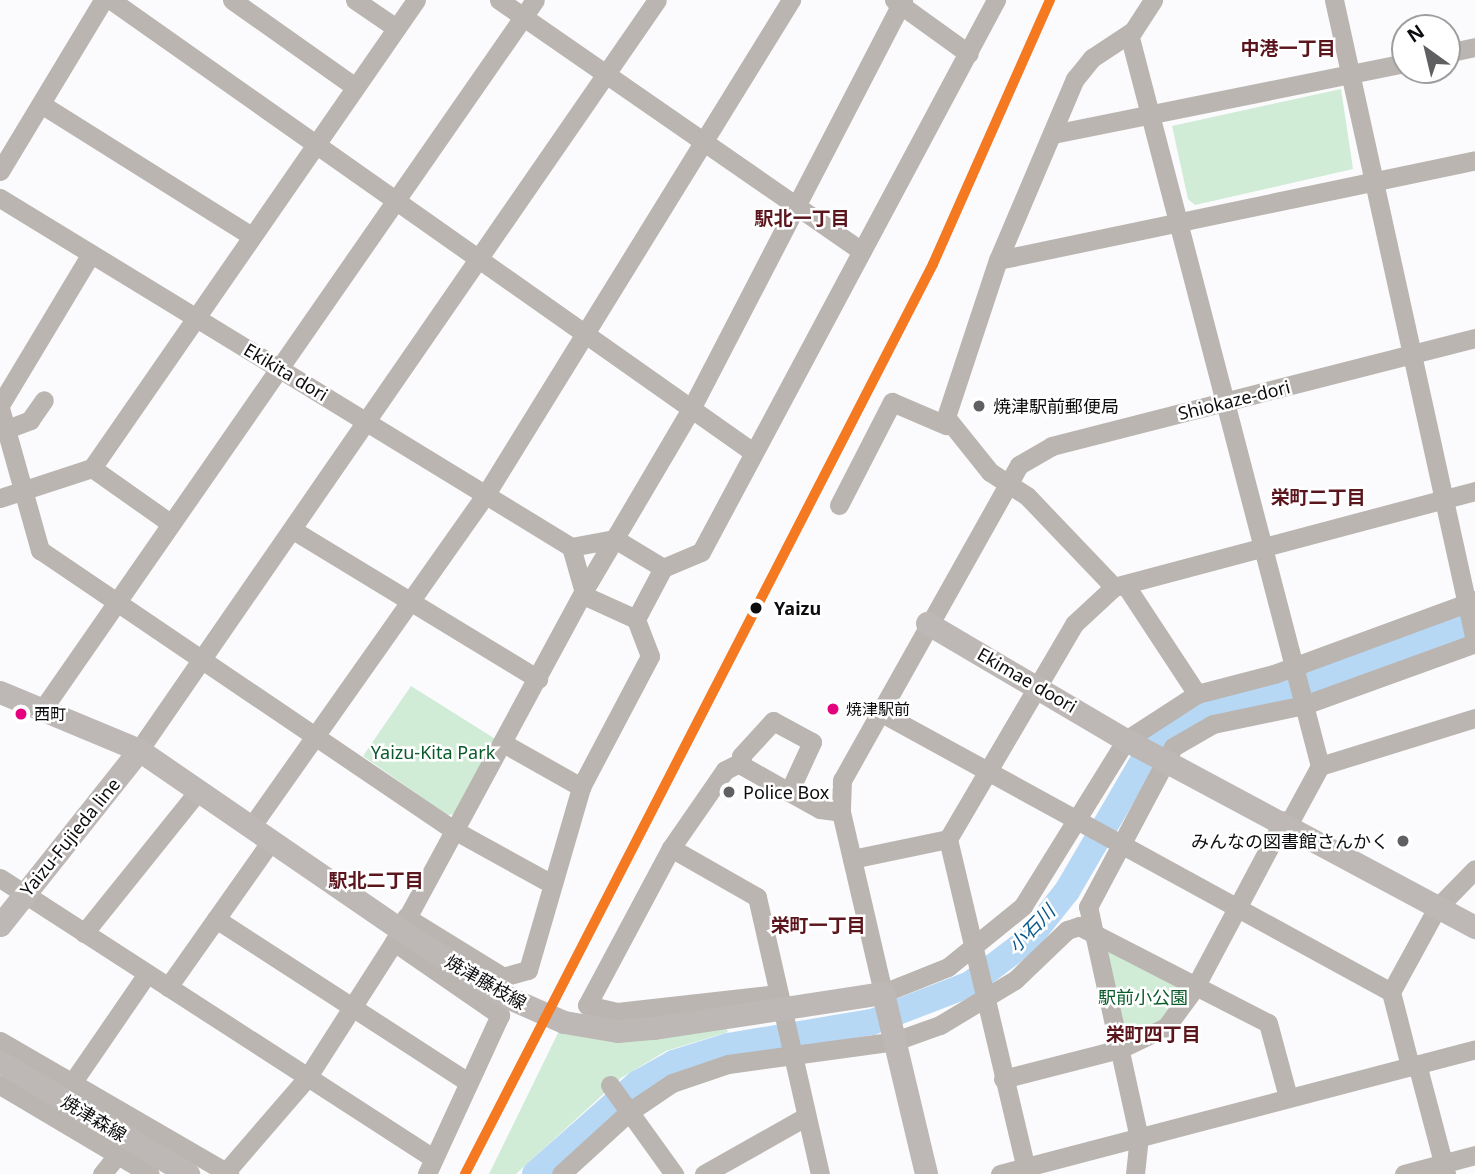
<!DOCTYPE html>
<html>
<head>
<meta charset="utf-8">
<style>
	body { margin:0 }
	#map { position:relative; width:1475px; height:1174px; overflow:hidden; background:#fbfbfd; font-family:"Noto Sans","Noto Sans JP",sans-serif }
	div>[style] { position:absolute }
	.green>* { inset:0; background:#d0ecd6 }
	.river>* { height:26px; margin:-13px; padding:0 13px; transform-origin:13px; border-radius:13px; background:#b6d8f5 }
	.minor>* { height:19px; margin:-9.5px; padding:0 9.5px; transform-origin:9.5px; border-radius:9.5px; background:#bab5b1 }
	.major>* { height:23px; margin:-11.5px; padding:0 11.5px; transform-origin:11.5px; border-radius:11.5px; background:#bdb8b5 }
	.major-bridge>* { height:23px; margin:-11.5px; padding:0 11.5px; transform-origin:11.5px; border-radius:11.5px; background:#bdb8b5 }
	.rail-1>* { height:10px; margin:-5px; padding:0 5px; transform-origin:5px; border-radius:5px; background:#f47921 }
	.dots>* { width:19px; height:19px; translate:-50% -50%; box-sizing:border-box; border:4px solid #fff; border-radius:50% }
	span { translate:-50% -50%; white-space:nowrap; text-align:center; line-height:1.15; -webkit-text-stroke:5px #fff; paint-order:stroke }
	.bus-label { font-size:16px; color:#0d0d10 }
	.left { translate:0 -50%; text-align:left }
	.street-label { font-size:18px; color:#0d0d10 }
	.poi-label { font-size:18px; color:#0d0d10 }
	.right { translate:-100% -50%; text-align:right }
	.stop-label { font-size:18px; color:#0d0d10; font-weight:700 }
	.park-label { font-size:18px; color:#095b2a }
	.neighbourhood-label { font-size:19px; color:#5b161d; font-weight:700 }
	.water-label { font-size:19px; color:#095789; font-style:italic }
	.north { position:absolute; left:1391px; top:14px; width:70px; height:70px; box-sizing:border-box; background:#fff; border:2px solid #9e9e9f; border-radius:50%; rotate:326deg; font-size:19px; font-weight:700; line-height:28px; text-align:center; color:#0d0d10 }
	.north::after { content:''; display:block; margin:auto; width:24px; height:32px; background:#606063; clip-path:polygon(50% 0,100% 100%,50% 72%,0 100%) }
</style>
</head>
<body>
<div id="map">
	<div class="green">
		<i style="clip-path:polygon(1341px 89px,1353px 169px,1195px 205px,1188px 199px,1172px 126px)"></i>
		<i style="clip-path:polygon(411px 686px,497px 740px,455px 814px,447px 815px,363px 756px)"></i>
		<i style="clip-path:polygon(1102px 942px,1186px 988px,1153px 1029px,1134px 1039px,1123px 1030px)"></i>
		<i style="clip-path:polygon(726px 1027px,728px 1032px,666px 1051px,621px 1078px,516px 1174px,489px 1174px,559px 1031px,617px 1039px)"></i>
	</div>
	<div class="river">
		<i style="left:535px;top:1174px;width:137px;rotate:-41.5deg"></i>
		<i style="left:638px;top:1083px;width:41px;rotate:-29.1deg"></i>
		<i style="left:674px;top:1063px;width:57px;rotate:-17.5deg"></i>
		<i style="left:728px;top:1046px;width:146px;rotate:-9.5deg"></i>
		<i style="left:872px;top:1022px;width:105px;rotate:-21.2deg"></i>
		<i style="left:970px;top:984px;width:73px;rotate:-37.2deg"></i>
		<i style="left:1028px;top:940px;width:63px;rotate:-51.5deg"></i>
		<i style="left:1067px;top:891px;width:164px;rotate:-59.7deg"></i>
		<i style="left:1150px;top:749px;width:71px;rotate:-35.3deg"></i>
		<i style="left:1208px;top:708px;width:106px;rotate:-14.2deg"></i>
		<i style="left:1311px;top:682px;width:175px;rotate:-20.4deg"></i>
	</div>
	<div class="minor">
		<i style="left:111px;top:0;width:785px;rotate:35.15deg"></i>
		<i style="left:232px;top:0;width:149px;rotate:35.2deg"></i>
		<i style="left:355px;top:0;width:50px;rotate:34.3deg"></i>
		<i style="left:499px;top:0;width:441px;rotate:34.7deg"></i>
		<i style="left:894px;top:0;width:92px;rotate:35.8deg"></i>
		<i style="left:1334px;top:0;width:656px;rotate:77.59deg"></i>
		<i style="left:1129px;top:34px;width:757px;rotate:75.38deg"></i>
		<i style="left:1320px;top:766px;width:65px;rotate:118.5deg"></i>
		<i style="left:1447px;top:53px;width:29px;rotate:-12deg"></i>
		<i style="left:41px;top:104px;width:247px;rotate:32.1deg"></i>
		<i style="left:1053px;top:134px;width:359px;rotate:-11.4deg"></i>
		<i style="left:0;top:171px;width:200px;rotate:-58.9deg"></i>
		<i style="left:0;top:198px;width:669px;rotate:31.43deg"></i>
		<i style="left:998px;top:260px;width:487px;rotate:-11.8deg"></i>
		<i style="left:1475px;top:338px;width:437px;rotate:165.7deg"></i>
		<i style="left:1052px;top:446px;width:38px;rotate:150deg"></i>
		<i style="left:1019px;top:465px;width:361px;rotate:119.3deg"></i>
		<i style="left:842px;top:780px;width:32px;rotate:92deg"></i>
		<i style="left:841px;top:812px;width:186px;rotate:76.9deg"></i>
		<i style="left:883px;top:993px;width:70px;rotate:-21.8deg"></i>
		<i style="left:948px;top:967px;width:97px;rotate:-39.1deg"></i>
		<i style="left:1023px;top:906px;width:195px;rotate:-58.2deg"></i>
		<i style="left:1126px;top:740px;width:85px;rotate:-32.9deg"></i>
		<i style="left:1197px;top:694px;width:80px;rotate:-14.6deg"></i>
		<i style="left:1274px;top:674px;width:214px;rotate:-20.2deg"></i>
		<i style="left:0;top:405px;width:175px;rotate:-59deg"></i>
		<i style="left:0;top:408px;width:148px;rotate:74.3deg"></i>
		<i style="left:40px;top:550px;width:500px;rotate:34.1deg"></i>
		<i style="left:454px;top:830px;width:112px;rotate:28.9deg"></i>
		<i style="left:7px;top:429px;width:25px;rotate:-21deg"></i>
		<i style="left:30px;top:420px;width:24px;rotate:-55deg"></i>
		<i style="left:0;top:498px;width:97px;rotate:-18.1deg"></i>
		<i style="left:839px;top:505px;width:116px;rotate:-62.8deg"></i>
		<i style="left:892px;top:402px;width:59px;rotate:23.1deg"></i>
		<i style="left:170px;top:523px;width:95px;rotate:-144.8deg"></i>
		<i style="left:92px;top:468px;width:569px;rotate:-55.3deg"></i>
		<i style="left:293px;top:530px;width:287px;rotate:31.3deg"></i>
		<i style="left:615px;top:539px;width:56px;rotate:31.1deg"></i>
		<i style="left:663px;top:568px;width:58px;rotate:117.9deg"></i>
		<i style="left:636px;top:619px;width:56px;rotate:-155.7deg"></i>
		<i style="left:585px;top:596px;width:51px;rotate:-105.9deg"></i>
		<i style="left:571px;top:547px;width:45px;rotate:-10.3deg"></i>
		<i style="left:663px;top:568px;width:41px;rotate:-22.8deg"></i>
		<i style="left:701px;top:552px;width:626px;rotate:-61.88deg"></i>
		<i style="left:1126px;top:586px;width:129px;rotate:56.7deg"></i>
		<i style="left:1114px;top:587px;width:126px;rotate:-133.7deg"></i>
		<i style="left:1027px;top:496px;width:44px;rotate:-147deg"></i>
		<i style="left:990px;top:472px;width:70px;rotate:-128.7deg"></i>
		<i style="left:946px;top:417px;width:165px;rotate:-71.7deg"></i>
		<i style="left:998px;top:260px;width:197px;rotate:-67deg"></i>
		<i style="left:1075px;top:79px;width:27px;rotate:-51deg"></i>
		<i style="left:1092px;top:58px;width:49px;rotate:-33.4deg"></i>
		<i style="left:1133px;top:31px;width:37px;rotate:-57deg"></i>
		<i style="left:42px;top:710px;width:864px;rotate:-55.23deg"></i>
		<i style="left:878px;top:711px;width:585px;rotate:28.71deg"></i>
		<i style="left:503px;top:743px;width:90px;rotate:29.4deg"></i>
		<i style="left:139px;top:750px;width:911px;rotate:-55.37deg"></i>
		<i style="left:741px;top:762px;width:18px;rotate:153deg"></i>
		<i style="left:725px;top:770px;width:95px;rotate:124.7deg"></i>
		<i style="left:671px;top:848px;width:178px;rotate:118.1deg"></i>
		<i style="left:587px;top:1005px;width:31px;rotate:13deg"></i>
		<i style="left:617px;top:1012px;width:162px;rotate:-6.4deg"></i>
		<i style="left:1320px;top:766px;width:162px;rotate:-17.2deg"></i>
		<i style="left:789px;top:792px;width:55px;rotate:-65.3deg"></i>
		<i style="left:812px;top:742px;width:44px;rotate:-151.7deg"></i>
		<i style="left:773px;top:721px;width:47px;rotate:132.4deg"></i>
		<i style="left:741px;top:756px;width:10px;rotate:79deg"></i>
		<i style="left:743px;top:766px;width:53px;rotate:29.5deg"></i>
		<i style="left:789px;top:792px;width:35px;rotate:29deg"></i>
		<i style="left:820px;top:809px;width:21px;rotate:8deg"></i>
		<i style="left:251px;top:827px;width:408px;rotate:-54.8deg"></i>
		<i style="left:486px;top:494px;width:581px;rotate:-58.31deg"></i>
		<i style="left:948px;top:839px;width:344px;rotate:76.7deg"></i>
		<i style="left:671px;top:848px;width:99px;rotate:29.7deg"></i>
		<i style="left:757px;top:897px;width:284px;rotate:77.2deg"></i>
		<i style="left:852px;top:859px;width:98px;rotate:-11.8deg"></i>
		<i style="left:948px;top:839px;width:249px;rotate:-59.6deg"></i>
		<i style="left:1074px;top:624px;width:54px;rotate:-42.8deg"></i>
		<i style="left:1114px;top:587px;width:374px;rotate:-14.9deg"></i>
		<i style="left:0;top:878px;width:516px;rotate:32.89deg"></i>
		<i style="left:406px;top:917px;width:114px;rotate:31.7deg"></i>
		<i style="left:503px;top:977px;width:26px;rotate:-16deg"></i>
		<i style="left:528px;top:970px;width:191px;rotate:-73.8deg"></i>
		<i style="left:581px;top:787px;width:148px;rotate:-62.2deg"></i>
		<i style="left:650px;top:656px;width:40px;rotate:-111deg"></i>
		<i style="left:216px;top:919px;width:300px;rotate:32.9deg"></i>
		<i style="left:84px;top:933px;width:182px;rotate:-51.2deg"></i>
		<i style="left:394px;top:942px;width:129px;rotate:34.6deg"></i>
		<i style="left:500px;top:1015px;width:175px;rotate:114.7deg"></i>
		<i style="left:168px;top:987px;width:179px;rotate:-54.8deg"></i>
		<i style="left:0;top:1041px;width:265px;rotate:30.1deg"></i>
		<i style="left:1417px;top:1064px;width:114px;rotate:75.2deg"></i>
		<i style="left:1410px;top:1066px;width:76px;rotate:-104.4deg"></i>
		<i style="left:1391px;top:992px;width:96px;rotate:-61.3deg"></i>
		<i style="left:1437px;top:908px;width:54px;rotate:-45.7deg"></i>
		<i style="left:1003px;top:1079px;width:121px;rotate:-14.4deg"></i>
		<i style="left:1120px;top:1049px;width:51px;rotate:-25.6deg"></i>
		<i style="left:1166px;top:1027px;width:47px;rotate:-53.6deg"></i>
		<i style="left:1194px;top:989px;width:191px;rotate:-62deg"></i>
		<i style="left:72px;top:1083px;width:132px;rotate:-55.5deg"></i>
		<i style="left:0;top:1085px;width:174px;rotate:30.7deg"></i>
		<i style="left:610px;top:1085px;width:110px;rotate:54.3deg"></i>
		<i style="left:102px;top:1174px;width:35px;rotate:-51deg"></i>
		<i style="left:224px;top:1174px;width:127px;rotate:-49.2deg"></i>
		<i style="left:307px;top:1078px;width:161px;rotate:-57.4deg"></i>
		<i style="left:394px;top:942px;width:409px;rotate:-61.6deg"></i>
		<i style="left:589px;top:582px;width:201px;rotate:-59.5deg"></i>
		<i style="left:691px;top:409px;width:461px;rotate:-62.6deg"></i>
		<i style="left:561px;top:1174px;width:92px;rotate:-42.4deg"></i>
		<i style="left:629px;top:1112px;width:52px;rotate:-34deg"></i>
		<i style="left:672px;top:1083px;width:59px;rotate:-18.7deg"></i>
		<i style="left:728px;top:1064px;width:169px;rotate:-7.8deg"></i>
		<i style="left:895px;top:1041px;width:48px;rotate:-19.6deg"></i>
		<i style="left:940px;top:1025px;width:87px;rotate:-31deg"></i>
		<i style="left:1015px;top:980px;width:72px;rotate:-43.9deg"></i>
		<i style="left:1067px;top:930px;width:13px;rotate:-18deg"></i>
		<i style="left:1079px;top:926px;width:212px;rotate:27.2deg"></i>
		<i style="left:1268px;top:1023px;width:77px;rotate:74.9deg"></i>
		<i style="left:704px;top:1174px;width:116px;rotate:-29.4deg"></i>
		<i style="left:1000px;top:1174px;width:491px;rotate:-14.7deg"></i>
		<i style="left:1135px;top:1174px;width:36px;rotate:-84deg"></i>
		<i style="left:1139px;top:1138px;width:237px;rotate:-102.4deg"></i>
		<i style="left:1088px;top:907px;width:181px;rotate:-62deg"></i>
		<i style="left:1173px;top:747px;width:46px;rotate:-29.9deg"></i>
		<i style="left:1213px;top:724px;width:93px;rotate:-11.8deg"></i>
		<i style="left:1304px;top:705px;width:182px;rotate:-19.9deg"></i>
		<i style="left:1404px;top:1174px;width:73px;rotate:-15deg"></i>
	</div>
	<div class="major">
		<i style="left:927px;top:623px;width:231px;rotate:30.5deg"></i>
		<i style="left:1126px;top:740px;width:396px;rotate:28.2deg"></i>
		<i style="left:0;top:692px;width:151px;rotate:22.6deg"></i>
		<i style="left:139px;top:750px;width:329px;rotate:34.5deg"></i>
		<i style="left:410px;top:936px;width:115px;rotate:32.2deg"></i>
		<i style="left:507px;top:997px;width:62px;rotate:23.7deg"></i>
		<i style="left:564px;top:1022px;width:54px;rotate:9.6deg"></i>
		<i style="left:617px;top:1031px;width:37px;rotate:-5deg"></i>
		<i style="left:654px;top:1028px;width:232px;rotate:-8.7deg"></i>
		<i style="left:883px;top:993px;width:186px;rotate:76.6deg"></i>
		<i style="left:0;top:925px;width:223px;rotate:-51.5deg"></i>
		<i style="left:0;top:1062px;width:144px;rotate:30.5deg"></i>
		<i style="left:136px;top:1143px;width:61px;rotate:30.8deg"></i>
	</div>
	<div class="major-bridge">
		<i style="left:124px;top:1135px;width:14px;rotate:34deg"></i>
	</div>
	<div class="rail-1">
		<i style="left:465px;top:1174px;width:1023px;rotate:-62.78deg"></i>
		<i style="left:933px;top:264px;width:289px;rotate:-66.1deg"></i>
	</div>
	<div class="dots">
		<i style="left:979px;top:406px;background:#606063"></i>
		<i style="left:756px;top:608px;background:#0d0d10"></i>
		<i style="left:833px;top:709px;background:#e5007d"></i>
		<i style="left:21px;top:714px;background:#e5007d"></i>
		<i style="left:729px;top:792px;background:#606063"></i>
		<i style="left:1403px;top:841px;background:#606063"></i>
	</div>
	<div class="bus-label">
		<span class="left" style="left:846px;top:709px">焼津駅前</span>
		<span class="left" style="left:34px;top:714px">西町</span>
	</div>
	<div class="street-label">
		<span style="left:286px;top:372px;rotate:31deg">Ekikita dori</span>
		<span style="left:1234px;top:400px;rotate:-14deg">Shiokaze-dori</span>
		<span style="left:1027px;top:680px;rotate:30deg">Ekimae doori</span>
		<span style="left:70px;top:837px;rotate:-51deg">Yaizu-Fujieda line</span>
		<span style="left:486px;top:982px;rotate:30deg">焼津藤枝線</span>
		<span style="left:94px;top:1118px;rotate:31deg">焼津森線</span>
	</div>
	<div class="poi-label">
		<span class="left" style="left:993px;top:406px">焼津駅前郵便局</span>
		<span class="left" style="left:743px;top:792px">Police Box</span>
		<span class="right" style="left:1389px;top:841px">みんなの図書館さんかく</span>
	</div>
	<div class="stop-label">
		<span class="left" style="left:774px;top:608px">Yaizu</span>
	</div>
	<div class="park-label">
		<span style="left:433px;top:752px">Yaizu-Kita Park</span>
		<span style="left:1143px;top:997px">駅前小公園</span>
	</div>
	<div class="neighbourhood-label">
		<span style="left:1288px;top:49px">中港一丁目</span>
		<span style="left:802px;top:219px">駅北一丁目</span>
		<span style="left:1318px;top:498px">栄町二丁目</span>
		<span style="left:376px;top:881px">駅北二丁目</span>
		<span style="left:818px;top:926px">栄町一丁目</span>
		<span style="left:1153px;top:1035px">栄町四丁目</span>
	</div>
	<div class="water-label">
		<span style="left:1032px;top:929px;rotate:-46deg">小石川</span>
	</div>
	<div class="north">N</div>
</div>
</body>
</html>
